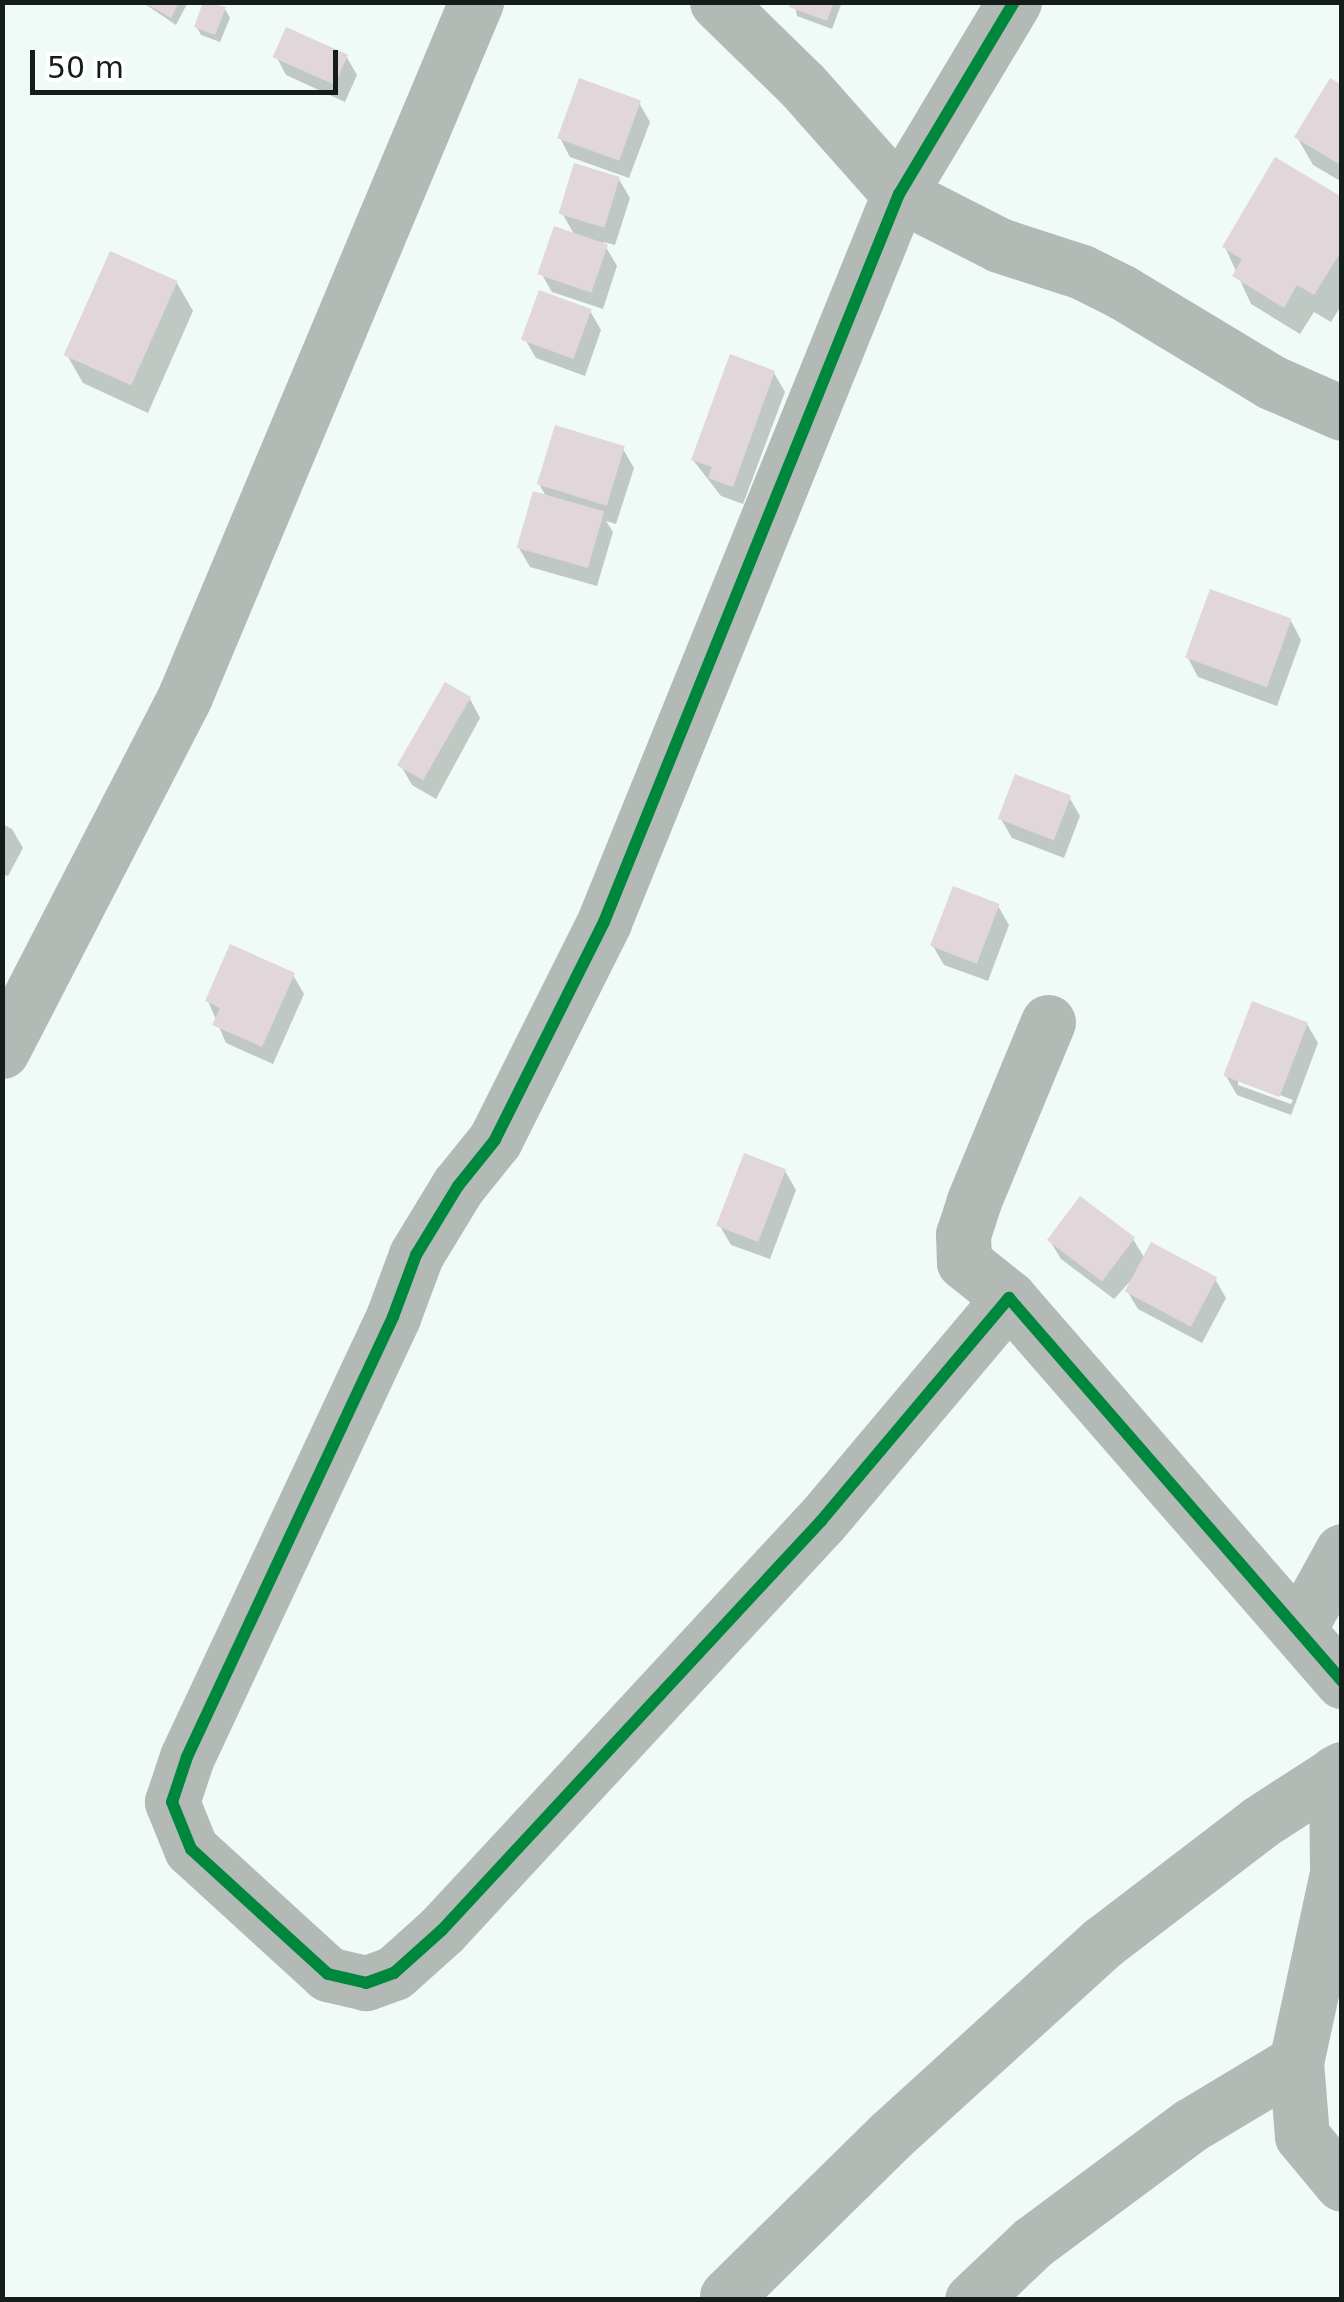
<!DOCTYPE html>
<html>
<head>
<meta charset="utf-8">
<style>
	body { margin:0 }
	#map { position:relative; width:1344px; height:2302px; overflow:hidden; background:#f0faf6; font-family:"DejaVu Sans",sans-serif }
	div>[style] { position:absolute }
	.shadow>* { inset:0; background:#0003 }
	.building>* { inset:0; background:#e1d7db; transform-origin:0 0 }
	.minor>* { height:55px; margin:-27.5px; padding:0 27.5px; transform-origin:27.5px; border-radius:27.5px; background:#b3b9b5 }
	.cycleway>* { height:12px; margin:-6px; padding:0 6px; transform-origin:6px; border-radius:6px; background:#00873e }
	span { translate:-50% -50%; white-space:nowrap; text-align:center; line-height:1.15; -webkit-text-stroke:8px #fff; paint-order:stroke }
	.frame { position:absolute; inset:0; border:5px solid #141d1a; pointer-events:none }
	.scale { position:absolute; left:30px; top:50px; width:308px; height:45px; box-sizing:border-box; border:5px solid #141d1a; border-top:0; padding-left:12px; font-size:30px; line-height:35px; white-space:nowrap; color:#141d1a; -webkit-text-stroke:8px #fff; paint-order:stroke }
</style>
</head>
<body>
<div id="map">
	<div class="shadow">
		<i style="clip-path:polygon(142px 2px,186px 2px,187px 4px,176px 25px)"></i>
		<i style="clip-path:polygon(206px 2px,225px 9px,230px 18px,220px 42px,201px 35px,196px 26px)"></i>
		<i style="clip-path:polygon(794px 2px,842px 2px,832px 29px,797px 16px)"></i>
		<i style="clip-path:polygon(276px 56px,346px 56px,357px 75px,345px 102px,286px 75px)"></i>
		<i style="clip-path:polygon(1342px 88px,1342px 182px,1313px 165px,1297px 137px)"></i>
		<i style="clip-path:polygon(639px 103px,650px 122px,629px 178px,570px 157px,560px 138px)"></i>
		<i style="clip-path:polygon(617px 176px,630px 198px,615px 245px,603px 242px,617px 266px,603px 309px,552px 292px,541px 273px,575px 236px,562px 213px)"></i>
		<i style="clip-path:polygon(1342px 200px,1342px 304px,1331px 322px,1314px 312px,1300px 334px,1251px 304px,1225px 247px)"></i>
		<i style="clip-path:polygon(177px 283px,193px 311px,148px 413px,83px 383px,67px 355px)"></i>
		<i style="clip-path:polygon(590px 311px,601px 330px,585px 376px,536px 358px,525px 339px)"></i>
		<i style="clip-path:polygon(774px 373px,785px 392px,743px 504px,721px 496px,693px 460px)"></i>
		<i style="clip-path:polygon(623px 449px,634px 468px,616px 524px,606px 521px,613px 532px,597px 586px,530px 567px,519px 548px,547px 498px,539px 484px)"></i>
		<i style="clip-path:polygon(1291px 621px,1301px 640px,1277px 706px,1198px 677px,1188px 658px)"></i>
		<i style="clip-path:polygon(470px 699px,480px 718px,436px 799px,412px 785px,401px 766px)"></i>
		<i style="clip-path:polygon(1069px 797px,1080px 816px,1064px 858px,1012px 838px,1001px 819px)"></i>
		<i style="clip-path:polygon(2px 824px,12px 829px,23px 848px,8px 876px,2px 874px)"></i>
		<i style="clip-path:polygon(998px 906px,1009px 925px,988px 981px,944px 965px,933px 946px)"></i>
		<i style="clip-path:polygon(293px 975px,304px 994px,273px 1064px,226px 1043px,208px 1001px)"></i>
		<i style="clip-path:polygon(evenodd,1307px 1024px,1318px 1043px,1291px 1115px,1237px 1095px,1226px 1076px,1307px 1024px,1238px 1079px,1293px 1100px,1291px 1104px,1238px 1085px,1238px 1079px)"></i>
		<i style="clip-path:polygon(785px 1171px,796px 1190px,770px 1259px,731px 1245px,720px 1226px)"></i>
		<i style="clip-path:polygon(1133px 1239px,1145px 1259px,1215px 1279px,1226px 1298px,1202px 1343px,1138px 1309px,1127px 1291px,1136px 1275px,1114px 1299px,1061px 1259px,1050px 1241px)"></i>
	</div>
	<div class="building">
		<i style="clip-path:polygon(143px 2px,179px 2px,171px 18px)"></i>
		<i style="clip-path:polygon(203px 2px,226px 7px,215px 35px,194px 27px)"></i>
		<i style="clip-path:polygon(791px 2px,834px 2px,827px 21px,789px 7px)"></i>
		<i style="left:286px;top:27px;width:68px;height:33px;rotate:24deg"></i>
		<i style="left:579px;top:78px;width:66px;height:64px;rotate:20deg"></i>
		<i style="clip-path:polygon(1330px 78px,1342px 85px,1342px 166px,1294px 137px)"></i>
		<i style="clip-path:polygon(1275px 157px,1342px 197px,1342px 250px,1314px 295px,1297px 285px,1284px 308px,1232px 276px,1242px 259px,1222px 247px)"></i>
		<i style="left:574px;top:163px;width:48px;height:53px;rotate:17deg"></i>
		<i style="left:554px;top:226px;width:57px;height:51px;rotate:19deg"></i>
		<i style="left:110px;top:251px;width:74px;height:114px;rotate:24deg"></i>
		<i style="left:539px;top:290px;width:56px;height:53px;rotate:20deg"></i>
		<i style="clip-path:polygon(730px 354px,775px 371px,733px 487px,708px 478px,712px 467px,691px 460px)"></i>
		<i style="left:555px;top:425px;width:73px;height:62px;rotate:17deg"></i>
		<i style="left:533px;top:491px;width:74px;height:59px;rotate:16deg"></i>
		<i style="left:1210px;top:589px;width:87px;height:73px;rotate:20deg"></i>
		<i style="left:445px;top:682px;width:30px;height:96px;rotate:30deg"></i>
		<i style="left:1015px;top:774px;width:60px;height:48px;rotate:21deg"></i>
		<i style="left:953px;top:886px;width:50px;height:64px;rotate:21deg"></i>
		<i style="clip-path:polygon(230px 944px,295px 973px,262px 1047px,212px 1025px,220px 1008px,205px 1001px)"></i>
		<i style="left:1252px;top:1001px;width:60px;height:80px;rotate:21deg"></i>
		<i style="left:744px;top:1153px;width:45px;height:78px;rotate:21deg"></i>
		<i style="left:1080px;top:1196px;width:69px;height:55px;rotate:37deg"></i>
		<i style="left:1151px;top:1242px;width:75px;height:56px;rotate:28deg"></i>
	</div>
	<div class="minor">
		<i style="left:717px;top:2px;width:120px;rotate:44.3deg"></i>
		<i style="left:803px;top:86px;width:144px;rotate:48.4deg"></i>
		<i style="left:899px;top:194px;width:112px;rotate:27deg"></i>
		<i style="left:999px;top:245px;width:87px;rotate:18deg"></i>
		<i style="left:1082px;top:272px;width:45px;rotate:26.6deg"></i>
		<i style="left:1122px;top:292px;width:174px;rotate:31.1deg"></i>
		<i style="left:1271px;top:382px;width:77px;rotate:23.6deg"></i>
		<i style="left:1048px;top:1022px;width:194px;rotate:112.5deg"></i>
		<i style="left:974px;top:1201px;width:35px;rotate:108deg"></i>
		<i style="left:963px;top:1234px;width:28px;rotate:88deg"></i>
		<i style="left:964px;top:1262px;width:58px;rotate:38.7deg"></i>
		<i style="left:1009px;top:1298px;width:508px;rotate:48.99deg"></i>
		<i style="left:2px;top:1051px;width:399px;rotate:-62.7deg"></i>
		<i style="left:185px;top:696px;width:753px;rotate:-67.25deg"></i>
		<i style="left:1009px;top:1298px;width:292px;rotate:130.1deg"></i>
		<i style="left:821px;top:1521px;width:558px;rotate:132.82deg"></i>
		<i style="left:442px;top:1930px;width:64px;rotate:138.1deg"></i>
		<i style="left:394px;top:1973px;width:30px;rotate:160deg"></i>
		<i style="left:366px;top:1983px;width:39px;rotate:-167deg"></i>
		<i style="left:328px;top:1974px;width:185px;rotate:-137.6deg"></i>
		<i style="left:191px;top:1849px;width:51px;rotate:-112deg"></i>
		<i style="left:172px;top:1802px;width:47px;rotate:-71.6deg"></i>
		<i style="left:187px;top:1757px;width:486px;rotate:-64.9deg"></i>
		<i style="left:393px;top:1317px;width:66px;rotate:-69.6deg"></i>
		<i style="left:416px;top:1255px;width:81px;rotate:-58.7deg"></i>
		<i style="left:458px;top:1186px;width:59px;rotate:-51.2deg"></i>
		<i style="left:495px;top:1140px;width:244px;rotate:-63.4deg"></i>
		<i style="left:604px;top:922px;width:785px;rotate:-67.94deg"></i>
		<i style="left:899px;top:194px;width:224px;rotate:-59.1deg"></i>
		<i style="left:1299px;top:1629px;width:89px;rotate:-61.1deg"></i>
		<i style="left:1336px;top:1772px;width:101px;rotate:89.4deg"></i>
		<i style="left:1337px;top:1873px;width:193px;rotate:102.2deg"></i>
		<i style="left:1296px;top:2062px;width:74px;rotate:85.4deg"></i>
		<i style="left:1302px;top:2136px;width:62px;rotate:50.2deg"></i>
		<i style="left:727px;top:2296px;width:231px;rotate:-44.5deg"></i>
		<i style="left:892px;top:2134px;width:284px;rotate:-42.3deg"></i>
		<i style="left:1102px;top:1943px;width:199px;rotate:-37.4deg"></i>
		<i style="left:1260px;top:1822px;width:98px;rotate:-32.9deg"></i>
		<i style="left:972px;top:2300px;width:83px;rotate:-43.5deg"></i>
		<i style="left:1032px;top:2243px;width:198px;rotate:-36.6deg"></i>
		<i style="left:1191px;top:2125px;width:122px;rotate:-31deg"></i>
	</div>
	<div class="cycleway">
		<i style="left:1014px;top:2px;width:224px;rotate:120.9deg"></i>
		<i style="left:899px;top:194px;width:785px;rotate:112.06deg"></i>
		<i style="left:604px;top:922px;width:244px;rotate:116.6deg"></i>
		<i style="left:495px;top:1140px;width:59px;rotate:128.8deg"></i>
		<i style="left:458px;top:1186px;width:81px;rotate:121.3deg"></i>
		<i style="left:416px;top:1255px;width:66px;rotate:110.4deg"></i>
		<i style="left:393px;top:1317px;width:486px;rotate:115.1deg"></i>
		<i style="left:187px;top:1757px;width:47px;rotate:108.4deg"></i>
		<i style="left:172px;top:1802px;width:51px;rotate:68deg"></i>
		<i style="left:191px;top:1849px;width:185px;rotate:42.4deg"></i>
		<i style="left:328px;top:1974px;width:39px;rotate:13deg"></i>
		<i style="left:366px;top:1983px;width:30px;rotate:-20deg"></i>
		<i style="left:394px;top:1973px;width:64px;rotate:-41.9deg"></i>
		<i style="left:442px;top:1930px;width:558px;rotate:-47.18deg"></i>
		<i style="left:821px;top:1521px;width:292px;rotate:-49.9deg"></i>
		<i style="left:1009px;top:1298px;width:508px;rotate:48.99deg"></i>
	</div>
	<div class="frame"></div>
	<div class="scale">50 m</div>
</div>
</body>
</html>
